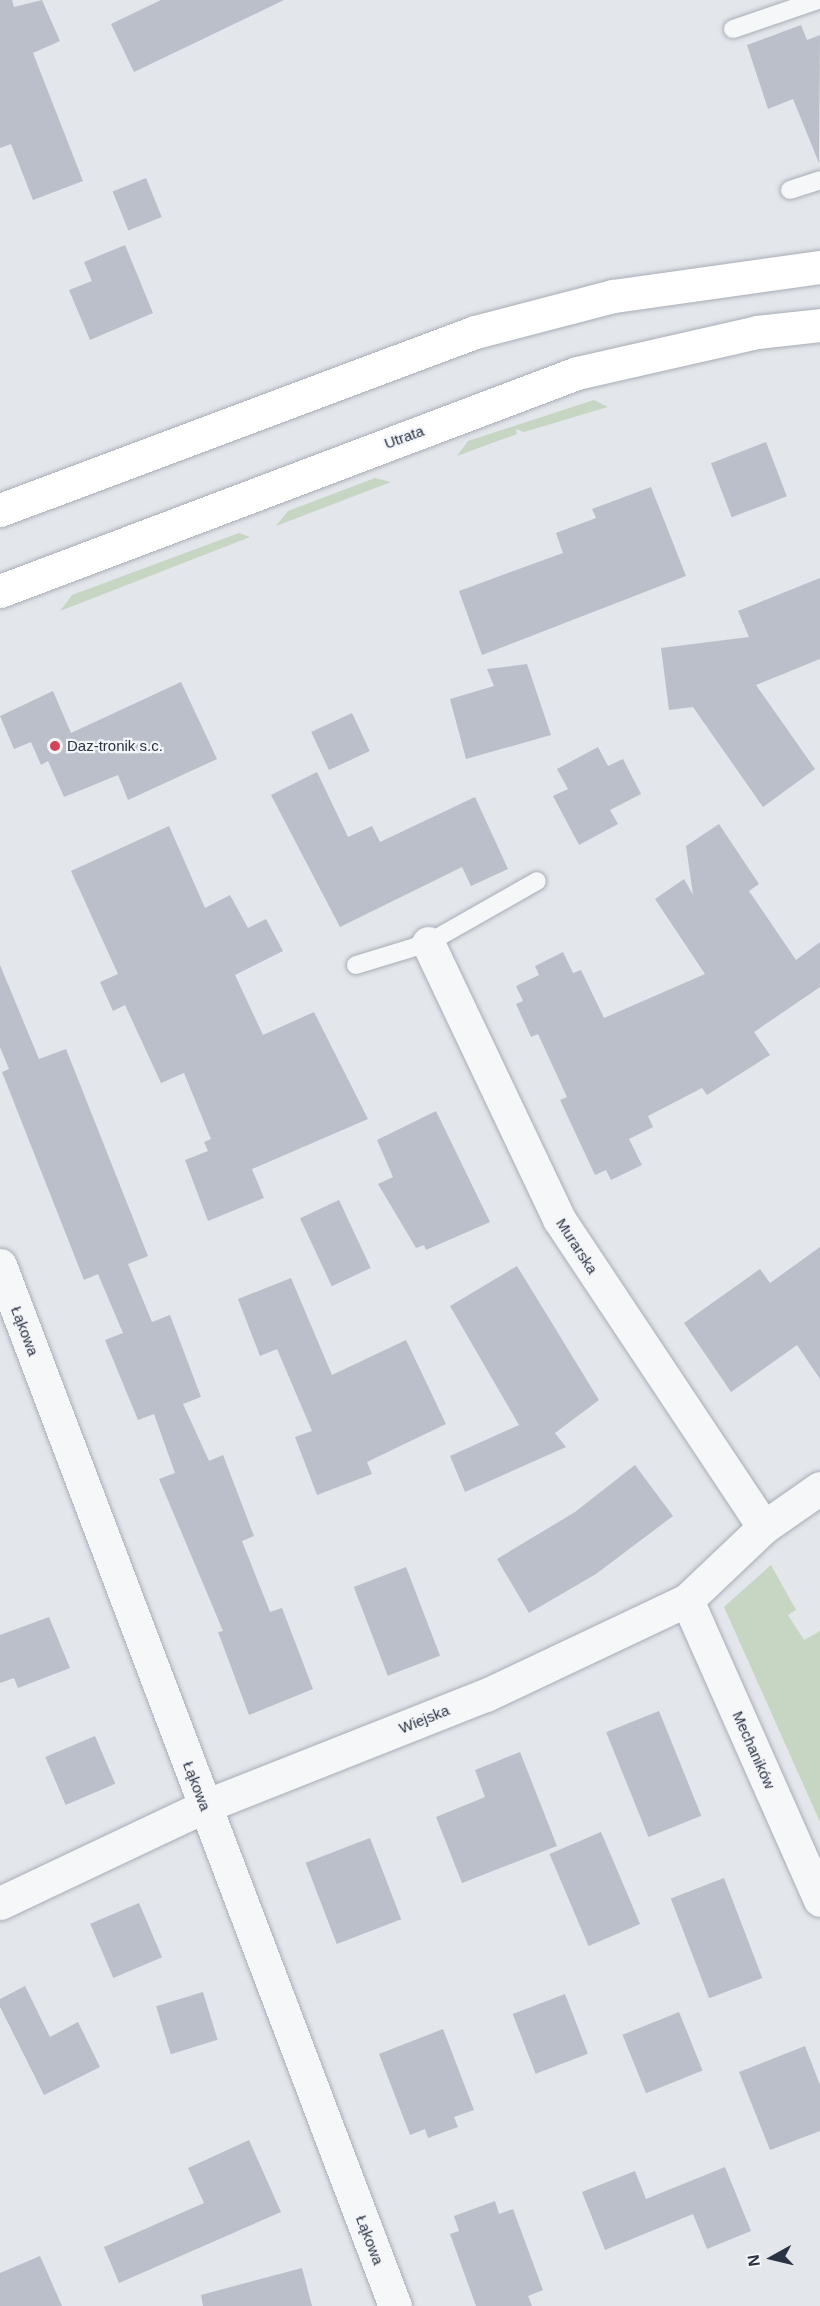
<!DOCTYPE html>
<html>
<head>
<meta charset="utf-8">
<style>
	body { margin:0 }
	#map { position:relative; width:820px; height:2306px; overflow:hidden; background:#e3e6eb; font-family:Arial,sans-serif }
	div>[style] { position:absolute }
	.green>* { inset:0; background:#c7d5c3 }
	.building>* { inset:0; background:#babfc9; transform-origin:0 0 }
	.roads { filter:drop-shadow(0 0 2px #a8adb6) drop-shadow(0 0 2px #a8adb6) }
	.service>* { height:18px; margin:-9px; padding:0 9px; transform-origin:9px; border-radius:9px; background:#f6f7f9 }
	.minor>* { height:33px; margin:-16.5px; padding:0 16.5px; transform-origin:16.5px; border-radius:16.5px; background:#f6f7f9 }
	.tertiary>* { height:33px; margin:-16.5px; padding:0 16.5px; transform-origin:16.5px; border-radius:16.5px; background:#f6f7f9 }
	.secondary>* { height:33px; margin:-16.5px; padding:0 16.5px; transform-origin:16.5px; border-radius:16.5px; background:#fff }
	.dots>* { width:16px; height:16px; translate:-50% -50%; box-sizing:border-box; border:3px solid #f3f5f8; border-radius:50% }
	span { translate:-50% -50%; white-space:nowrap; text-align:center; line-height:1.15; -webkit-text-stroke:4.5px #f3f5f8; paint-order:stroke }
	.street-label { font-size:15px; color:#2a3344 }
	.poi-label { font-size:15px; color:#2a3344 }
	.left { translate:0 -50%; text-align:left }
	.north { position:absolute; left:742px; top:2228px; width:60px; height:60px; -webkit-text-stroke:4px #f3f5f8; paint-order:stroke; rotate:262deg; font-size:16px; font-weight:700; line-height:24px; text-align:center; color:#2a3344 }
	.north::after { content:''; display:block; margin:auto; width:21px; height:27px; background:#2a3344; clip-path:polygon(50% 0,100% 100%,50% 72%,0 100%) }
</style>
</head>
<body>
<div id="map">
	<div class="green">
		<i style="clip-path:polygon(594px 400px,608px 407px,524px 432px,516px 429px,517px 434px,457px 456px,468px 441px)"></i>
		<i style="clip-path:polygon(375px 478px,391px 482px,276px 526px,288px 511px)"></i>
		<i style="clip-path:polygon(239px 533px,250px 537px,60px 611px,72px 595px)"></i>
		<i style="clip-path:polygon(771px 1565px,796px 1610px,788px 1615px,804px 1640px,820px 1631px,820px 1822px,724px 1607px)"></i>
	</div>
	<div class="building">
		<i style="clip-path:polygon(0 0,12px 0,14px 7px,42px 0,60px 41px,33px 53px,83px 181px,33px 200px,11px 144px,0 148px)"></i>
		<i style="clip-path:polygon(161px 0,284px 0,134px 72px,111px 24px)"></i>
		<i style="clip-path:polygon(801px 25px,807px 40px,820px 35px,819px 163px,793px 99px,768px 109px,747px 45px)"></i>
		<i style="left:146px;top:178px;width:42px;height:36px;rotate:68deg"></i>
		<i style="clip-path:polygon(125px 245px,153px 313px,90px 340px,69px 290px,92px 281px,84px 262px)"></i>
		<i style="left:766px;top:442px;width:58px;height:59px;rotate:69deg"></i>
		<i style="clip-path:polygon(651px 487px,686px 576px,482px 655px,459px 591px,563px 553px,556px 533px,596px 518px,592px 509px)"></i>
		<i style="clip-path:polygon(820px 578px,820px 659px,756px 685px,815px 769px,763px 807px,693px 707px,669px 710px,661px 648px,749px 637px,738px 611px)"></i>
		<i style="clip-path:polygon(527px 664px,551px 735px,466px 759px,450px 699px,494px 686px,487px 669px)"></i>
		<i style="clip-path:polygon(181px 682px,217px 759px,128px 800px,118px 775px,64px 797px,48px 761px,41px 765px,31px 742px,14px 749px,0 716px,53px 691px,71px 733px)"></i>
		<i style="left:352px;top:713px;width:42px;height:45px;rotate:65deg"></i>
		<i style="clip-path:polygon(598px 747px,608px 766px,623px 759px,641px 794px,610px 810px,618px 824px,579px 845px,553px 796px,568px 789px,557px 769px)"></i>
		<i style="clip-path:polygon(317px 772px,348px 837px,372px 826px,380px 842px,475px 797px,508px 869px,471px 886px,462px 867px,340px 927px,271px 795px)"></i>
		<i style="clip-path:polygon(719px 824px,759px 884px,749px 891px,796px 960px,820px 942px,820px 987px,754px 1032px,770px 1055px,707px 1095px,702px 1088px,648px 1116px,653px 1127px,629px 1139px,642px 1165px,611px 1180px,606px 1170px,595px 1175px,560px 1100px,567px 1097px,538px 1034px,531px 1037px,516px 1004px,523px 1001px,516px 986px,539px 975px,535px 966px,563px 952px,573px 973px,581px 970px,604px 1018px,705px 974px,655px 899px,684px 879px,693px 895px,686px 846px)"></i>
		<i style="clip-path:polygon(169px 826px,205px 908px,230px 895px,248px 928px,266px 919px,283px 951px,235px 975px,263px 1035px,314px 1012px,368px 1119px,252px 1169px,264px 1198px,208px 1221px,185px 1160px,208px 1151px,204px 1142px,211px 1139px,184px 1073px,161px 1083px,125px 1005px,113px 1011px,100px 982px,118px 974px,71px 871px)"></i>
		<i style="clip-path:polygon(0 965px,39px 1059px,66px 1049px,148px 1256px,128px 1264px,152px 1322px,170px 1315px,201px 1397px,183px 1404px,209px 1461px,223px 1455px,254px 1536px,242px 1541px,270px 1612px,282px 1608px,313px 1689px,249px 1715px,218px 1632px,223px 1631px,159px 1479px,175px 1473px,154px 1414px,138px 1420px,105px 1340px,123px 1333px,98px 1274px,84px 1280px,2px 1072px,9px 1069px,0 1047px)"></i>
		<i style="clip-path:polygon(436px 1111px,490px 1222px,426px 1250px,424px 1245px,416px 1248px,378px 1184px,393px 1177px,377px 1140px)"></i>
		<i style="left:339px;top:1200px;width:75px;height:43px;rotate:65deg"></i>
		<i style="clip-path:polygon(820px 1247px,820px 1379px,797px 1345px,731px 1392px,684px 1323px,760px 1269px,770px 1283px)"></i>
		<i style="clip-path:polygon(517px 1266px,599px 1400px,555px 1433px,566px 1447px,465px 1492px,450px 1456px,519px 1425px,450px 1306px)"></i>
		<i style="clip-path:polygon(291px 1278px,332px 1375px,406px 1340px,446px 1424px,367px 1462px,372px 1474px,317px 1495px,295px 1437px,312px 1431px,277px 1349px,260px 1356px,238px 1299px)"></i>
		<i style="clip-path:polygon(635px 1465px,673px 1516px,596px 1574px,529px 1613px,497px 1559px,575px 1512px)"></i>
		<i style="left:406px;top:1567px;width:95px;height:56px;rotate:69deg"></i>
		<i style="clip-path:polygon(49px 1617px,70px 1668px,18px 1688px,14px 1678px,0 1683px,0 1635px)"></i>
		<i style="left:659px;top:1711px;width:113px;height:57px;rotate:68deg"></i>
		<i style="left:95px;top:1736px;width:52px;height:54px;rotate:67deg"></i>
		<i style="clip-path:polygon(520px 1752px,557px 1846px,462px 1883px,436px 1817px,485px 1797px,475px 1770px)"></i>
		<i style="left:601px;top:1832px;width:100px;height:56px;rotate:67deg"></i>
		<i style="left:370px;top:1838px;width:87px;height:69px;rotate:69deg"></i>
		<i style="left:724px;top:1878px;width:107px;height:57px;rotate:69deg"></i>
		<i style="left:139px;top:1903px;width:59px;height:53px;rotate:67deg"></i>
		<i style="clip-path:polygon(25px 1986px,50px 2037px,78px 2022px,100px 2067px,44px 2095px,0 2007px,0 1999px)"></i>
		<i style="left:203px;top:1992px;width:50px;height:49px;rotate:73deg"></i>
		<i style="left:565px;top:1994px;width:64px;height:56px;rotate:69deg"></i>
		<i style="left:679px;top:2012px;width:63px;height:61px;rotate:68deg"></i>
		<i style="clip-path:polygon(443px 2029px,474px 2110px,454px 2117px,458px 2127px,428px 2138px,425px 2129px,410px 2135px,379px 2054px)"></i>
		<i style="clip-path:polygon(805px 2046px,820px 2085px,820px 2131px,770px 2150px,739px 2072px)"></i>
		<i style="clip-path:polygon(249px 2140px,281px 2212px,119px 2283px,104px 2247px,204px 2203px,188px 2168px)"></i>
		<i style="clip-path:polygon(725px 2167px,751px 2231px,707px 2249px,693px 2214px,605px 2250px,582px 2192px,635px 2171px,646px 2199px)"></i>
		<i style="clip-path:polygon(495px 2201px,499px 2214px,513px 2209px,543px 2290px,528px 2296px,532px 2306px,476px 2306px,450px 2234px,459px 2231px,454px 2216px)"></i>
		<i style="clip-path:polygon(40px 2256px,62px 2306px,0 2306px,0 2273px)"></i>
		<i style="clip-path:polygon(302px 2268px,312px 2306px,203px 2306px,201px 2295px)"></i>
	</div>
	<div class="roads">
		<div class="service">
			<i style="left:733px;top:29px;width:90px;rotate:-18.8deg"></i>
			<i style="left:790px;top:190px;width:32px;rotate:-18deg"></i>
			<i style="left:356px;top:965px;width:75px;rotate:-17deg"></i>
			<i style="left:428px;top:943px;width:125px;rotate:-29.6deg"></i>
		</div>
		<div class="minor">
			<i style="left:428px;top:943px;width:306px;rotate:64.6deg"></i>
			<i style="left:559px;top:1219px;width:370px;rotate:56.4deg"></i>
			<i style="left:687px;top:1600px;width:328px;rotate:66.1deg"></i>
			<i style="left:0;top:1903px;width:227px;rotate:-25.3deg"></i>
			<i style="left:205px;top:1806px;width:302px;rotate:-21.6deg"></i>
			<i style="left:486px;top:1695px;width:222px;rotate:-25.3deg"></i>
			<i style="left:687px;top:1600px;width:106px;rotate:-43.5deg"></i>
			<i style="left:764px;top:1527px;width:68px;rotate:-34.9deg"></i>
		</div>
		<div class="tertiary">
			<i style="left:0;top:1265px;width:1113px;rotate:69.22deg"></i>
		</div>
		<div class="secondary">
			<i style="left:0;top:510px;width:507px;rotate:-20.54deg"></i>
			<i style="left:475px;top:332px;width:143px;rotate:-14.6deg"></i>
			<i style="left:613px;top:296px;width:209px;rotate:-8deg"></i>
			<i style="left:0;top:591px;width:617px;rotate:-20.7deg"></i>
			<i style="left:577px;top:373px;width:185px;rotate:-12.8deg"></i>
			<i style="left:757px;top:332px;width:63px;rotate:-6.3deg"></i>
		</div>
	</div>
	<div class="dots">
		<i style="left:55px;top:746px;background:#d34556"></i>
	</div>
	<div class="street-label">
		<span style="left:404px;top:437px;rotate:-20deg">Utrata</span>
		<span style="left:577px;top:1246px;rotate:57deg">Murarska</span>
		<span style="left:25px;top:1331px;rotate:69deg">Łąkowa</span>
		<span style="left:424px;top:1719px;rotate:-22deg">Wiejska</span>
		<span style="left:754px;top:1750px;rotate:66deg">Mechaników</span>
		<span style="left:197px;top:1786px;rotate:69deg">Łąkowa</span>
		<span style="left:370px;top:2240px;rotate:69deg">Łąkowa</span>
	</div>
	<div class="poi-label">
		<span class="left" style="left:67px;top:746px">Daz-tronik s.c.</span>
	</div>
	<div class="north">N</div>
</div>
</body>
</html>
